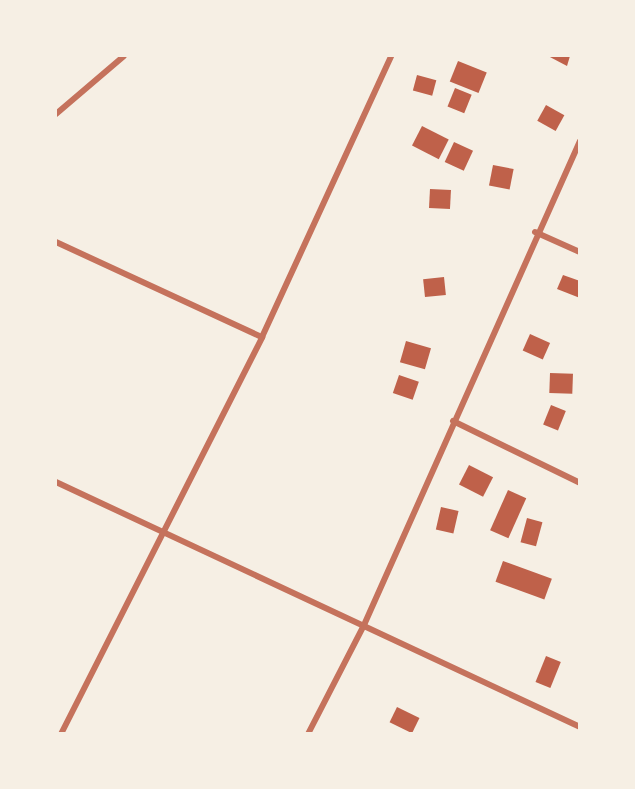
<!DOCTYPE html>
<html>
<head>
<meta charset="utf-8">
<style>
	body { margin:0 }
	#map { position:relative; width:635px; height:789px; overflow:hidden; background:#f6efe4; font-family:"PT Sans",sans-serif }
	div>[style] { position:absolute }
	.building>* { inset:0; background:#bf614a; transform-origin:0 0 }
	.minor>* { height:6px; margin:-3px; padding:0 3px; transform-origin:3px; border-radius:3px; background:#c5725c }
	span { translate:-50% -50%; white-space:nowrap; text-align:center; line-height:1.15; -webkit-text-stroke:4.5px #f6efe4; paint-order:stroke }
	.frame { position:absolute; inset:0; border:57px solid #f6efe4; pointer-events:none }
</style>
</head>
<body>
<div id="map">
	<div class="building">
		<i style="clip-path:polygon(548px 56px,570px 56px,567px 66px)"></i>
		<i style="left:458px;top:61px;width:31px;height:22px;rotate:22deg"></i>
		<i style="left:417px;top:75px;width:20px;height:16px;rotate:15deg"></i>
		<i style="left:455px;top:88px;width:18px;height:20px;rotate:22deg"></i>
		<i style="left:546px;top:105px;width:21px;height:18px;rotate:29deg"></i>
		<i style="left:422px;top:126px;width:30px;height:22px;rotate:27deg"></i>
		<i style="left:454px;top:142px;width:21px;height:22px;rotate:25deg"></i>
		<i style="left:493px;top:165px;width:21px;height:21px;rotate:11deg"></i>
		<i style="left:430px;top:189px;width:21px;height:19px;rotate:3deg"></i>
		<i style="clip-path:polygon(563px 275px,580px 281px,580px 298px,557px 289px)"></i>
		<i style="left:444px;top:277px;width:18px;height:21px;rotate:84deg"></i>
		<i style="left:530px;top:334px;width:22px;height:18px;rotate:24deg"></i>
		<i style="left:406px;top:341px;width:26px;height:22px;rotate:16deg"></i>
		<i style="left:550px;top:373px;width:23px;height:20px;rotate:2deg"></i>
		<i style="left:399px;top:375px;width:21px;height:19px;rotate:19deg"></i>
		<i style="left:551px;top:405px;width:16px;height:21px;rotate:22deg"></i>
		<i style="left:469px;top:465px;width:27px;height:22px;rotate:27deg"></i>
		<i style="left:508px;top:490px;width:20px;height:44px;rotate:24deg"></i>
		<i style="left:441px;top:507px;width:18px;height:23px;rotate:13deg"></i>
		<i style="left:527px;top:518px;width:16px;height:25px;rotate:15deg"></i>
		<i style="left:503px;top:561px;width:52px;height:22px;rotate:20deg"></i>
		<i style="left:546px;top:656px;width:16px;height:28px;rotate:22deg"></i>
		<i style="left:397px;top:707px;width:25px;height:17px;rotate:26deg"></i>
	</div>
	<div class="minor">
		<i style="left:56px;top:114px;width:89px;rotate:-40.5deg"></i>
		<i style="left:535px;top:232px;width:49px;rotate:24deg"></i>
		<i style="left:56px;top:242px;width:227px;rotate:24.8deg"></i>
		<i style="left:453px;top:421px;width:141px;rotate:26deg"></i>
		<i style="left:56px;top:482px;width:578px;rotate:25.06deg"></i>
		<i style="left:61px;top:734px;width:445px;rotate:-63.1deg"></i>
		<i style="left:262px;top:337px;width:309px;rotate:-65.3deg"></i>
		<i style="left:308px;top:734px;width:123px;rotate:-62.8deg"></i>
		<i style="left:364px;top:625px;width:530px;rotate:-65.95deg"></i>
	</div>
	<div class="frame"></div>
</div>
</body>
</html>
